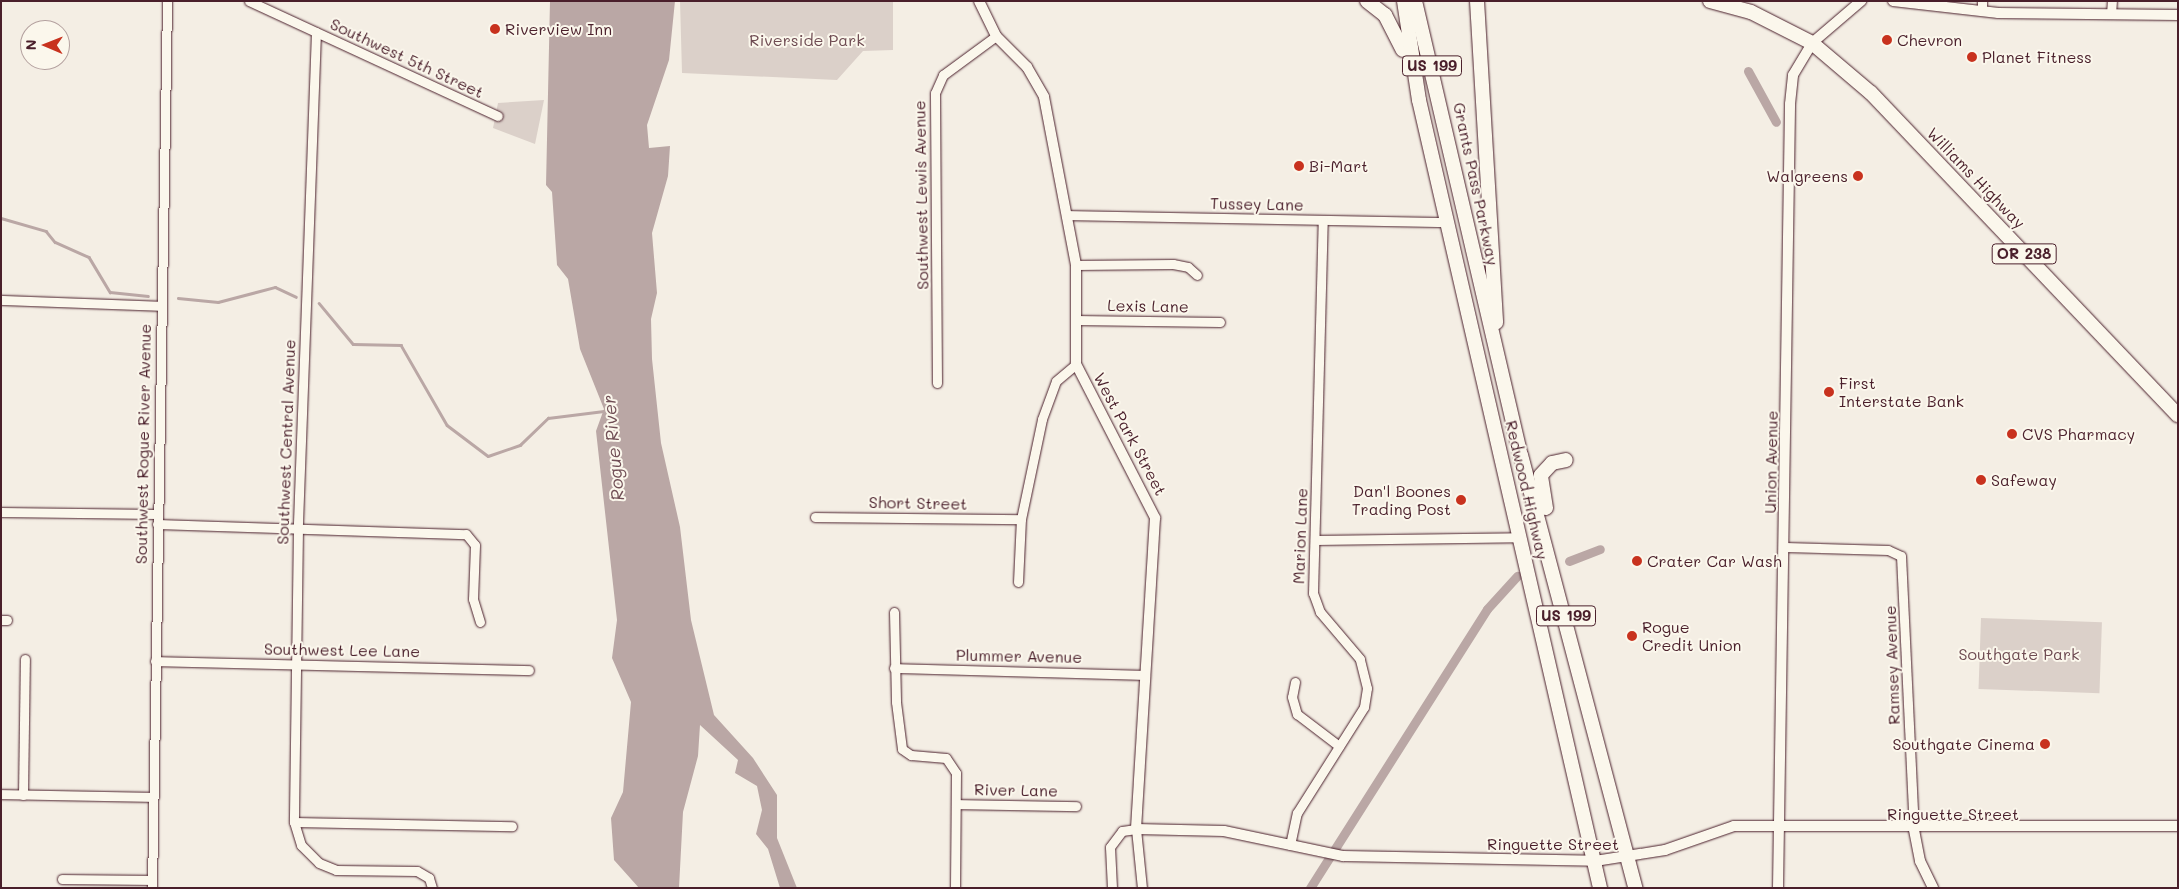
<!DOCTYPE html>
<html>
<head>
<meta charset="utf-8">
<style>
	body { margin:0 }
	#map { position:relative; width:2179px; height:889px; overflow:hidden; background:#f4eee4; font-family:Mali,sans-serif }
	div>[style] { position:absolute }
	.green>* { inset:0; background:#dbd0c9; transform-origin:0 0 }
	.water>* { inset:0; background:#baa7a5 }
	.stream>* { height:2.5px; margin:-1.25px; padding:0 1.25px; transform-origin:1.25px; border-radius:1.25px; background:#baa7a5 }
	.canal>* { height:9px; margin:-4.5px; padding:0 4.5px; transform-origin:4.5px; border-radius:4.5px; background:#baa7a5 }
	.roads { filter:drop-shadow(0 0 1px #4a1f2b) drop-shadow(0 0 1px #4a1f2b) }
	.minor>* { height:9px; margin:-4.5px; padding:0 4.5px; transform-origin:4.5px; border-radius:4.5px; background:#fbf7ec }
	.tertiary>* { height:10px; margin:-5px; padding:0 5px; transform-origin:5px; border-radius:5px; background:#fbf7ec }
	.primary>* { height:14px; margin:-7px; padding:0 7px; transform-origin:7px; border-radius:7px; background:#fbf7ec }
	.trunk>* { height:14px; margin:-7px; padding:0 7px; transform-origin:7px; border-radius:7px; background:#fbf7ec }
	.dots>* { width:14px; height:14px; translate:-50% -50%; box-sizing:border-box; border:2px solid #fbf7ec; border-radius:50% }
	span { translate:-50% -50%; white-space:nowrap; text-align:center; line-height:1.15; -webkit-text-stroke:4px #fbf7ec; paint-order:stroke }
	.shield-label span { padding:1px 4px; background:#fbf7ec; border:1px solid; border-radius:4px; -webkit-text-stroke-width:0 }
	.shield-label { font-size:15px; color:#4a1f2b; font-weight:700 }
	.poi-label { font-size:16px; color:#4a1f2b }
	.left { translate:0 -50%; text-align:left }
	.right { translate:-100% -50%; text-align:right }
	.park-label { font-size:16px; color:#6e4b52 }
	.street-label { font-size:16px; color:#4a1f2b }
	.water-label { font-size:18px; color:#714f56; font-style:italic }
	.frame { position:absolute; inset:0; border:2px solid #4a1f2b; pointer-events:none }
	.north { position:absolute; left:20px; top:20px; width:50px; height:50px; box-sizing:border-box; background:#fbf7ec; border:1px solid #b4a19f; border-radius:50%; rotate:271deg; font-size:14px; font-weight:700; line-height:20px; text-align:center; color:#4a1f2b }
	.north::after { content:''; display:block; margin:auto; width:18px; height:22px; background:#c8321e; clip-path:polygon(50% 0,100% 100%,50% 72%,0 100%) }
</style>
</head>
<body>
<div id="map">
	<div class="green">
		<i style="clip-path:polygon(680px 1px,893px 1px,893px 50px,863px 51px,837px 80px,682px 73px)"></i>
		<i style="clip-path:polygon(544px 100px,535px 144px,493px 128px,498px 103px)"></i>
		<i style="left:1981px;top:618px;width:121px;height:71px;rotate:2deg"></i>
	</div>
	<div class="water">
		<i style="clip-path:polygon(550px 1px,675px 1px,669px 60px,647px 125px,649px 148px,670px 146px,668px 176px,652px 233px,657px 293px,651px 319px,652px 359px,661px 443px,680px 527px,691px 620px,714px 715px,753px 758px,777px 795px,777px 838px,797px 888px,780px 888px,768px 849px,756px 834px,762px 810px,757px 786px,735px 773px,738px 760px,700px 725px,698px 756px,683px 812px,679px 888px,639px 888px,614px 860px,611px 818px,623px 792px,631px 702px,612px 658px,617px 620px,596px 431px,604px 409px,580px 349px,568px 279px,557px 265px,552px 192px,546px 185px)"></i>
	</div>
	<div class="stream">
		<i style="left:1px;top:218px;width:47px;rotate:16.1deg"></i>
		<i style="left:46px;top:231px;width:14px;rotate:51deg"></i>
		<i style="left:55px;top:242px;width:37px;rotate:24deg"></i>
		<i style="left:89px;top:257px;width:41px;rotate:59deg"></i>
		<i style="left:110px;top:292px;width:38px;rotate:6deg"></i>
		<i style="left:178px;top:298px;width:40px;rotate:5.7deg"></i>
		<i style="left:218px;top:302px;width:59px;rotate:-14.7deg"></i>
		<i style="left:275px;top:287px;width:23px;rotate:25deg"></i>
		<i style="left:319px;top:303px;width:53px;rotate:50.3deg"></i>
		<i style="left:353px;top:344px;width:48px;rotate:1.2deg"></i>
		<i style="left:401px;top:345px;width:92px;rotate:60.1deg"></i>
		<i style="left:447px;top:425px;width:51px;rotate:37.1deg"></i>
		<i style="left:488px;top:456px;width:34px;rotate:-19deg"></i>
		<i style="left:520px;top:445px;width:39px;rotate:-44deg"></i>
		<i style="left:548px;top:418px;width:56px;rotate:-7.1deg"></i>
	</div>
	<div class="canal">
		<i style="left:1748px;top:71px;width:58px;rotate:61.2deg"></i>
		<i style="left:1569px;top:561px;width:33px;rotate:-21deg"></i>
		<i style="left:1310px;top:888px;width:330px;rotate:-57.6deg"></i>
		<i style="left:1487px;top:609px;width:45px;rotate:-47.7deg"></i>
	</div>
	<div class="roads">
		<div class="minor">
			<i style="left:249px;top:1px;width:274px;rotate:24.8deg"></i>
			<i style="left:1982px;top:11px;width:10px;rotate:-90deg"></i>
			<i style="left:2111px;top:14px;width:13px;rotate:-86deg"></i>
			<i style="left:316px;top:32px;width:496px;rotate:92.1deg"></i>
			<i style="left:298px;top:528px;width:294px;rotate:90.8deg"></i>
			<i style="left:294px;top:822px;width:24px;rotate:73deg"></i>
			<i style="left:301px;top:845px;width:25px;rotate:45deg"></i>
			<i style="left:319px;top:863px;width:18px;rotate:22deg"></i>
			<i style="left:336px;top:870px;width:81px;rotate:0.7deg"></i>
			<i style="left:417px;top:871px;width:14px;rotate:30deg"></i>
			<i style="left:429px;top:878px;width:10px;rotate:73deg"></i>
			<i style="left:1068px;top:215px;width:378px;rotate:1.1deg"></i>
			<i style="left:1076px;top:265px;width:97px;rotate:-0.6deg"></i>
			<i style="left:1173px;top:264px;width:15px;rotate:11deg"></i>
			<i style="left:1188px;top:267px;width:12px;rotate:42deg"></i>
			<i style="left:1px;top:300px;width:160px;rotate:2.1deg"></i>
			<i style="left:1075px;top:320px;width:145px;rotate:0.8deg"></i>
			<i style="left:937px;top:383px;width:290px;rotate:-90.4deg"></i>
			<i style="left:935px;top:93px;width:20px;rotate:-66deg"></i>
			<i style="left:943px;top:75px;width:66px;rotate:-36.3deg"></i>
			<i style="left:1px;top:512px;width:156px;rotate:0.7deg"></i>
			<i style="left:815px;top:517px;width:206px;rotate:0.6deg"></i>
			<i style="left:157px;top:524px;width:309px;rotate:1.9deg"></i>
			<i style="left:466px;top:534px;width:14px;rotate:51deg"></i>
			<i style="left:475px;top:545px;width:54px;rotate:92.1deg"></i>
			<i style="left:473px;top:599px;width:24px;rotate:73deg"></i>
			<i style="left:1315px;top:540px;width:205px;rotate:-0.8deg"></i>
			<i style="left:1785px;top:547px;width:103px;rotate:1.7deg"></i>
			<i style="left:1888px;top:550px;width:14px;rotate:25deg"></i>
			<i style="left:1901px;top:556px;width:274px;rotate:87.3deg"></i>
			<i style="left:1018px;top:582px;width:63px;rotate:-87.3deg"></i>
			<i style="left:1021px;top:519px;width:102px;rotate:-78.1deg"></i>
			<i style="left:1042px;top:419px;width:40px;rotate:-69.8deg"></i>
			<i style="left:1056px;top:381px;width:26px;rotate:-40deg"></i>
			<i style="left:894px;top:612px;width:90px;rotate:88.7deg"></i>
			<i style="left:896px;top:702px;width:47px;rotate:82.7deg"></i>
			<i style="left:902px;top:749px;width:11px;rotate:34deg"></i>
			<i style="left:911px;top:755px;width:35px;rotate:5deg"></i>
			<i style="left:946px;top:758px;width:18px;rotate:56deg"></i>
			<i style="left:956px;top:773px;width:115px;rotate:90.5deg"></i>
			<i style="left:1px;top:620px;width:6px"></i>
			<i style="left:155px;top:661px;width:374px;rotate:1.4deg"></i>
			<i style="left:894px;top:668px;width:248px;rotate:1.6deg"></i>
			<i style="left:1295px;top:682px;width:15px;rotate:101deg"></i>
			<i style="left:1292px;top:697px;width:18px;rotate:74deg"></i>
			<i style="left:1297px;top:714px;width:53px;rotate:37.3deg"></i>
			<i style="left:1px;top:794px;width:152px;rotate:1.1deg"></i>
			<i style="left:23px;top:795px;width:136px;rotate:-89.2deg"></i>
			<i style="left:956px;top:804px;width:120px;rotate:1deg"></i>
			<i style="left:294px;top:822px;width:218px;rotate:1.1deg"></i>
			<i style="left:1290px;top:845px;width:33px;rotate:-78deg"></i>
			<i style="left:1297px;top:813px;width:125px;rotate:-57.7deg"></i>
			<i style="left:1364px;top:707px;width:19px;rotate:-81deg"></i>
			<i style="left:1367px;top:688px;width:30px;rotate:-104deg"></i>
			<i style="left:1360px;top:659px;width:62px;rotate:-130.4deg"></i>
			<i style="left:1320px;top:612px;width:20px;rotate:-110deg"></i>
			<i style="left:1313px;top:593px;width:373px;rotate:-88.5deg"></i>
			<i style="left:62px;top:879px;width:90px;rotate:0.6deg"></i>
			<i style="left:152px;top:888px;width:887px;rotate:-89.03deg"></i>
			<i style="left:1112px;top:888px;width:41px;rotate:-92.8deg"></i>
			<i style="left:1110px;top:847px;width:20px;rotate:-53deg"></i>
			<i style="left:1122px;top:831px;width:14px;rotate:-8deg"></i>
			<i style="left:1136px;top:829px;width:59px;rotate:84.2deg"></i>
		</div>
		<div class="tertiary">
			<i style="left:979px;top:1px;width:39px;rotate:64deg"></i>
			<i style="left:996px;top:36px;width:44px;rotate:45deg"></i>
			<i style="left:1027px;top:67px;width:34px;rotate:60deg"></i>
			<i style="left:1044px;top:97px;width:171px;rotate:79.2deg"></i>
			<i style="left:1076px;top:265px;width:99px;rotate:90deg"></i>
			<i style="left:1076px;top:364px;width:173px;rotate:62.8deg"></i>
			<i style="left:1155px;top:518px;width:312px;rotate:93.5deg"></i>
			<i style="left:1136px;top:829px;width:88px;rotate:1.3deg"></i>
			<i style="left:1224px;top:831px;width:122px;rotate:11.9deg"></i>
			<i style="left:1343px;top:856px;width:252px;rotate:1.1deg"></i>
			<i style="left:1595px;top:861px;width:71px;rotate:-8.9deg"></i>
			<i style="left:1665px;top:850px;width:73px;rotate:-19.2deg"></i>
			<i style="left:1734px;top:826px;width:444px"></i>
			<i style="left:1893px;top:1px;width:106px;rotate:6.5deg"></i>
			<i style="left:1998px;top:13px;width:180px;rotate:0.6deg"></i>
			<i style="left:1914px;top:830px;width:32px;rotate:79deg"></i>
			<i style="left:1920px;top:861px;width:30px;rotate:64deg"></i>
			<i style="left:1778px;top:888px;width:784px;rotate:-89.12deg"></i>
			<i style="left:1790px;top:104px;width:29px;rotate:-84deg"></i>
			<i style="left:1793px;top:75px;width:37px;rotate:-59deg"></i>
			<i style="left:1812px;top:43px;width:65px;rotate:-40.6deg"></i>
		</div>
		<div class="primary">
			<i style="left:1710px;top:1px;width:42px;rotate:15deg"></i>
			<i style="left:1751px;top:12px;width:68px;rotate:26.9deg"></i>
			<i style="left:1812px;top:43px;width:77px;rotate:40.3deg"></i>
			<i style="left:1871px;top:93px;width:445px;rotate:46.4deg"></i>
		</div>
		<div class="trunk">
			<i style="left:1367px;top:1px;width:23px;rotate:38deg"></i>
			<i style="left:1385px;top:15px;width:39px;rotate:63deg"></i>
			<i style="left:1404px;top:1px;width:100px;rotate:81.4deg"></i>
			<i style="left:1419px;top:100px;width:809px;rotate:77.06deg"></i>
			<i style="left:1415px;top:1px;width:466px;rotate:76.9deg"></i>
			<i style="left:1521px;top:455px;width:448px;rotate:75.2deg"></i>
			<i style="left:1477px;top:1px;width:322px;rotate:86.6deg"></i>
			<i style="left:1546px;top:508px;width:33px;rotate:-99deg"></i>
			<i style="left:1541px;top:475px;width:16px;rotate:-47deg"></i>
			<i style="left:1552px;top:463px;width:14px;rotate:-12deg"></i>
		</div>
	</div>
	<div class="dots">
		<i style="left:495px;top:29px;background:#c8321e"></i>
		<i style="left:1887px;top:40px;background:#c8321e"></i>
		<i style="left:1972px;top:57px;background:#c8321e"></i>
		<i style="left:1299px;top:166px;background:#c8321e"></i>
		<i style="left:1858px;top:176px;background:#c8321e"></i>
		<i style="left:1829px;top:392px;background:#c8321e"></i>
		<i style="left:2012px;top:434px;background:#c8321e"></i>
		<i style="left:1981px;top:480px;background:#c8321e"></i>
		<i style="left:1461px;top:500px;background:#c8321e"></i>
		<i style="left:1637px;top:561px;background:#c8321e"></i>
		<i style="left:1632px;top:636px;background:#c8321e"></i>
		<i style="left:2045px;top:744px;background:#c8321e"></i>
	</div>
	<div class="shield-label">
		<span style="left:1432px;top:66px">US 199</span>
		<span style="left:2024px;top:254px">OR 238</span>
		<span style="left:1566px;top:616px">US 199</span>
	</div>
	<div class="poi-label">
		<span class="left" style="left:505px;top:29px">Riverview Inn</span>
		<span class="left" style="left:1897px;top:40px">Chevron</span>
		<span class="left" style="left:1982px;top:57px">Planet Fitness</span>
		<span class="left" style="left:1309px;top:166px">Bi-Mart</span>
		<span class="right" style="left:1848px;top:176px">Walgreens</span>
		<span class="left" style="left:1839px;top:392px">First<br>Interstate Bank</span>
		<span class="left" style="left:2022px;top:434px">CVS Pharmacy</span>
		<span class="left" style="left:1991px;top:480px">Safeway</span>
		<span class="right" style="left:1451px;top:500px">Dan'l Boones<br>Trading Post</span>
		<span class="left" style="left:1647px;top:561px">Crater Car Wash</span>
		<span class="left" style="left:1642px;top:636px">Rogue<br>Credit Union</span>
		<span class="right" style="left:2035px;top:744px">Southgate Cinema</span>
	</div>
	<div class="park-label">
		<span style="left:807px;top:40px">Riverside Park</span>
		<span style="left:2019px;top:654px">Southgate Park</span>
	</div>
	<div class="street-label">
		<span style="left:407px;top:58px;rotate:25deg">Southwest 5th Street</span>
		<span style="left:1976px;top:178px;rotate:46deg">Williams Highway</span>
		<span style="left:1476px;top:184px;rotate:78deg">Grants Pass Parkway</span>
		<span style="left:921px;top:195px;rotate:-91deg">Southwest Lewis Avenue</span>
		<span style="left:1257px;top:204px;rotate:1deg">Tussey Lane</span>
		<span style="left:1148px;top:306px;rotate:1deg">Lexis Lane</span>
		<span style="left:1130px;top:434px;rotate:62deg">West Park Street</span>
		<span style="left:286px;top:442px;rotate:-88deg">Southwest Central Avenue</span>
		<span style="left:143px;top:444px;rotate:-89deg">Southwest Rogue River Avenue</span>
		<span style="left:1771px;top:462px;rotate:-89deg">Union Avenue</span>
		<span style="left:1527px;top:490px;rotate:77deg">Redwood Highway</span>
		<span style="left:918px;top:503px;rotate:1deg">Short Street</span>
		<span style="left:1300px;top:536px;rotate:-88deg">Marion Lane</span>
		<span style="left:342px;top:650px;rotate:1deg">Southwest Lee Lane</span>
		<span style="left:1019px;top:656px;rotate:1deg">Plummer Avenue</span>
		<span style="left:1892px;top:665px;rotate:-92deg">Ramsey Avenue</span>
		<span style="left:1016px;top:790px;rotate:1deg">River Lane</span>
		<span style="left:1953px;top:814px">Ringuette Street</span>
		<span style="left:1553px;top:844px">Ringuette Street</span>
	</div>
	<div class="water-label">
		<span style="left:613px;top:448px;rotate:-95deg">Rogue River</span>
	</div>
	<div class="frame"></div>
	<div class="north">N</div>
</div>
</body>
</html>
